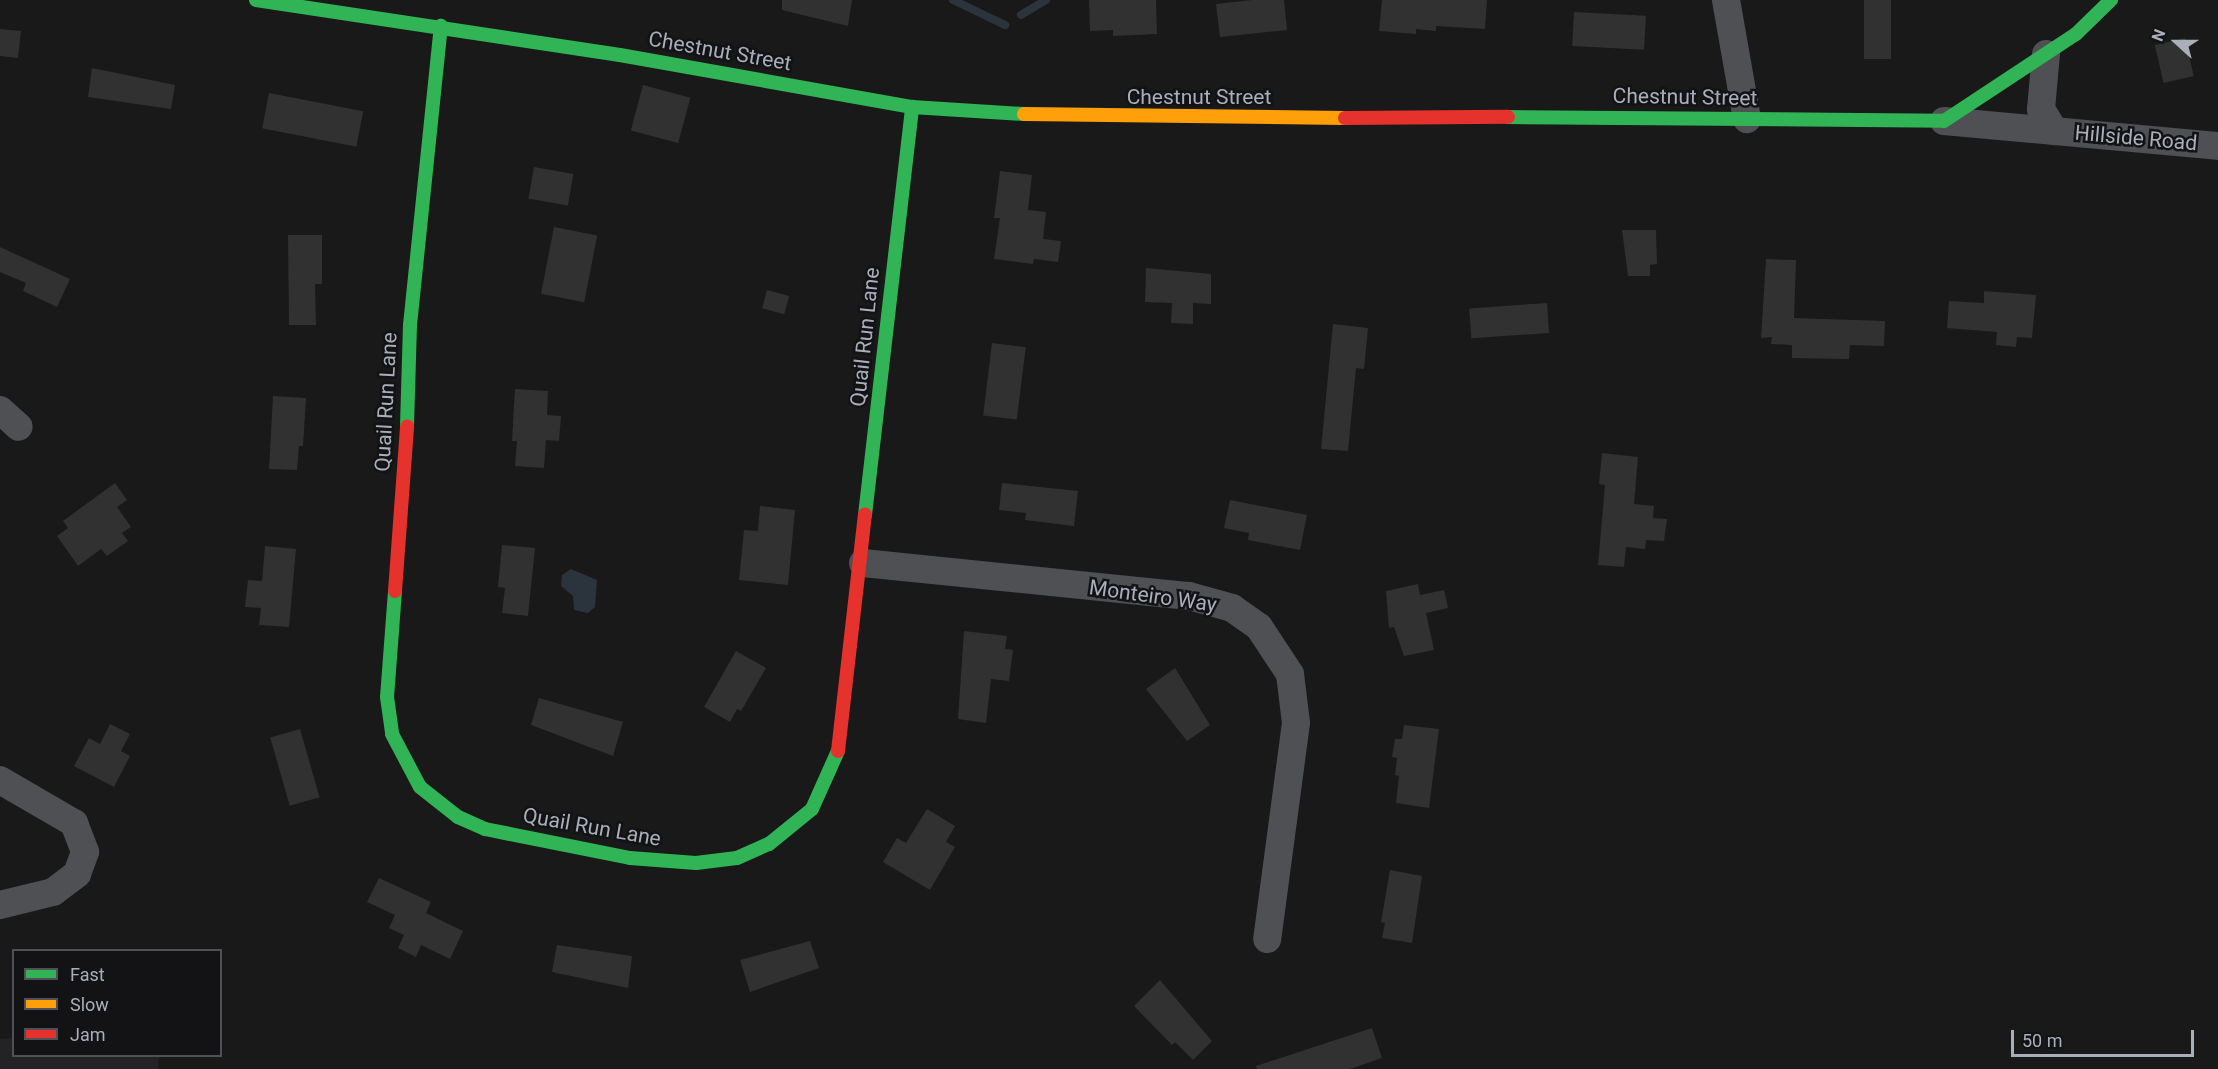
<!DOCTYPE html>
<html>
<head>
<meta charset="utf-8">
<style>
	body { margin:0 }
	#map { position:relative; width:2218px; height:1069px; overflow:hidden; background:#191919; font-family:Roboto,sans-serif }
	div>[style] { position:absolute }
	.built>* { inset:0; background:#232325 }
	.water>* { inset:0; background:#2b343c }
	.stream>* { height:8px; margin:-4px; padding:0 4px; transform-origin:4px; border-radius:4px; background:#2b343c }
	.building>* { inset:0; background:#313131; transform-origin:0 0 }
	.street>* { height:28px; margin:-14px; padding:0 14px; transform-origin:14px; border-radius:14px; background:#4e5053 }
	.fast>* { height:14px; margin:-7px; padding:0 7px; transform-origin:7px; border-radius:7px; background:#30b455 }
	.slow>* { height:14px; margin:-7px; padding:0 7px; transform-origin:7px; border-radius:7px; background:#ff9f0a }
	.jam>* { height:14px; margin:-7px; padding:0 7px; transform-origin:7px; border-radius:7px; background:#e5322d }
	span { translate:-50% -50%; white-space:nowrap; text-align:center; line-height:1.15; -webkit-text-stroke:5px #131315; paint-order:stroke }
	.street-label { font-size:21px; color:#a9aebb }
	.legend { position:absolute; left:12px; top:949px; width:210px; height:108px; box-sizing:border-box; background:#131315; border:2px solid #4f5157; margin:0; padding:8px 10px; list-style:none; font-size:18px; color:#a9aebb }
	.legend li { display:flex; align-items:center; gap:12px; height:30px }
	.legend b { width:30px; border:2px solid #4f5157 }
	.north { position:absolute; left:2146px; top:12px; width:60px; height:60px; -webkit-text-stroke:4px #131315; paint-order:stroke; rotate:291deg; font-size:16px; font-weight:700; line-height:24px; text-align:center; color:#a9aebb }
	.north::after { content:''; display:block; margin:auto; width:21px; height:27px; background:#a9aebb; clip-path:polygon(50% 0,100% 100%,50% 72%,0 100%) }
	.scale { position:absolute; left:2011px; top:1030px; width:183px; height:27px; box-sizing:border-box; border:3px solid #a9aebb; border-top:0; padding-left:8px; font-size:18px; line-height:21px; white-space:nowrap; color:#a9aebb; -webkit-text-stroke:4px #131315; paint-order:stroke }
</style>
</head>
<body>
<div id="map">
	<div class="built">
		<i style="clip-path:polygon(13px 1038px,14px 1056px,159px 1056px,158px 1069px,0 1069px,0 1039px)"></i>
	</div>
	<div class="water">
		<i style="clip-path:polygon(571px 569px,597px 580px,595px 607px,588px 613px,574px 610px,573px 596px,561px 586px,562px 575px)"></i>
	</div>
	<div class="stream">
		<i style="left:953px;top:0;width:58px;rotate:25.7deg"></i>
		<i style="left:1021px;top:15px;width:29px;rotate:-31deg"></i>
	</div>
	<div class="building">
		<i style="clip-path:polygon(782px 0,852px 0,848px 26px,782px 10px)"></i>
		<i style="clip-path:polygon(1089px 0,1156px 0,1157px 34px,1113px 36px,1113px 30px,1090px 31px)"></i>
		<i style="clip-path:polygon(1252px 0,1284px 0,1287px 30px,1220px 37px,1216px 4px)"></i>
		<i style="clip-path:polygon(1382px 0,1487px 0,1485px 29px,1436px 26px,1436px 31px,1416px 29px,1416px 34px,1379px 31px)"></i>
		<i style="left:1864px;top:0;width:27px;height:59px"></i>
		<i style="left:1574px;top:12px;width:72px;height:34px;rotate:3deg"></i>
		<i style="clip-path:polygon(0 29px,21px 31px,18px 58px,0 56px)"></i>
		<i style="left:2185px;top:38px;width:39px;height:31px;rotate:77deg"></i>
		<i style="clip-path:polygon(92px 68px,175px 85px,171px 109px,88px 97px)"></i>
		<i style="left:643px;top:85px;width:49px;height:47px;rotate:15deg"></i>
		<i style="left:269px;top:93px;width:96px;height:36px;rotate:11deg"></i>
		<i style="left:534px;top:167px;width:40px;height:32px;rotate:10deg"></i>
		<i style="clip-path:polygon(1000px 171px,1032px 175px,1028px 210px,1046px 212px,1043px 239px,1061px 241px,1058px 262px,1034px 259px,1033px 264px,994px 259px,1000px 218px,994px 218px)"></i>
		<i style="left:554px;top:227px;width:44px;height:68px;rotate:11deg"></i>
		<i style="clip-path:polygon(1622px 230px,1656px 230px,1657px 264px,1650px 265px,1650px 276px,1628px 276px)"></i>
		<i style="clip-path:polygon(288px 235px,322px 235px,322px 284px,315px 284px,316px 325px,289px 325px)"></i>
		<i style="clip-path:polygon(0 247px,70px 279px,57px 307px,23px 291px,26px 283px,0 272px)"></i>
		<i style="clip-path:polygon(1766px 259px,1796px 260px,1794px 318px,1885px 321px,1884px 346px,1850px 345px,1849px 359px,1792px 358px,1792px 345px,1771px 344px,1772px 337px,1761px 338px)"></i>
		<i style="clip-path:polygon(1146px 268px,1211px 274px,1211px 304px,1193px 303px,1193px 324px,1171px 323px,1172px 303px,1145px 302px)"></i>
		<i style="left:767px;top:290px;width:23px;height:19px;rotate:15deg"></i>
		<i style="clip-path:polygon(1984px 291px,2036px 295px,2032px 338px,2017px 337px,2016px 347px,1996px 345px,1997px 332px,1947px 328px,1949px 301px,1984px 303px)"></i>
		<i style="left:1547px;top:303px;width:30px;height:78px;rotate:86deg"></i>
		<i style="clip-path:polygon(1333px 324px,1368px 328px,1364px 369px,1356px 368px,1348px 451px,1321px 449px)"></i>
		<i style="left:992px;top:343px;width:34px;height:73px;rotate:7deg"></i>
		<i style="clip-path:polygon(515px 389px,548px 391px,547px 415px,561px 416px,559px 441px,546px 440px,544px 468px,515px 466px,517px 441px,512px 441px)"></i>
		<i style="clip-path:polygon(273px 396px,306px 398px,303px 446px,299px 446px,297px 470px,269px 469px)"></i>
		<i style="clip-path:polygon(1602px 453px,1638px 457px,1634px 504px,1654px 506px,1653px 518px,1667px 519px,1664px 541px,1646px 540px,1645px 549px,1626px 547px,1624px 567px,1598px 565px,1605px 485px,1599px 484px)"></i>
		<i style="clip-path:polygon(115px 483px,127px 500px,117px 507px,131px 527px,122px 533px,128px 541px,107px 556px,101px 549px,78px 566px,57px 536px,68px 528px,63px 521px)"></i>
		<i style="clip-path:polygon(1002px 483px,1078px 491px,1074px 526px,1025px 520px,1026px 513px,999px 510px)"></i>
		<i style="clip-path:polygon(1230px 500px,1307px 515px,1300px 550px,1248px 540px,1249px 533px,1224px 528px)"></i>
		<i style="clip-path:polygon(760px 506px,795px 510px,788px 585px,739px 580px,744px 530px,758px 531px)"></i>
		<i style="clip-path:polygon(502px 545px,535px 548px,528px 616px,502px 613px,505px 588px,498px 587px)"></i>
		<i style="clip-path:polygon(265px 546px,296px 549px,289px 627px,259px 625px,261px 608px,245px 607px,248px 580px,262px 581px)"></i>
		<i style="clip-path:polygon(1418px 584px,1420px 595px,1444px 590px,1448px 608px,1426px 613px,1434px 650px,1404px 656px,1394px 627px,1389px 628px,1386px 591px)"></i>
		<i style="clip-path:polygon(964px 631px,1007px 636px,1005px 649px,1013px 650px,1009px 681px,991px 679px,986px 723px,958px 719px)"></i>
		<i style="clip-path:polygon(736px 651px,766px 668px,741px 711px,737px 709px,730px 722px,704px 707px)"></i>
		<i style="clip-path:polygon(1175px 668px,1210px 725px,1187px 741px,1146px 689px)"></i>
		<i style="clip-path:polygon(539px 698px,623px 722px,613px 756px,531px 725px)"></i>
		<i style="clip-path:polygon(110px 724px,130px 734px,121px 751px,130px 756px,114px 787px,74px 766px,89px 738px,100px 744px)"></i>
		<i style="clip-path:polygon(1404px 725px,1439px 729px,1429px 808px,1396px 803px,1399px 776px,1395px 775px,1397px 758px,1392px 757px,1395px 739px,1402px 739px)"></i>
		<i style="left:300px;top:729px;width:71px;height:31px;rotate:74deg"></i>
		<i style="clip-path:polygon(927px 809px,955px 826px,946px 842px,955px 847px,930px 890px,883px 862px,897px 838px,906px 843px)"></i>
		<i style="clip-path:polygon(1390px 870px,1422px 876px,1412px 943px,1382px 938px,1385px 923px,1381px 922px)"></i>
		<i style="clip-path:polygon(379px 878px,431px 902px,426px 913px,463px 931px,450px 959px,421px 945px,416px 957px,398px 948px,404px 935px,389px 928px,395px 915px,367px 902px)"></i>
		<i style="clip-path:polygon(810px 941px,819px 968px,750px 992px,740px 960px)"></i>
		<i style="clip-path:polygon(557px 945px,632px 956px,628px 988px,552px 972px)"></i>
		<i style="clip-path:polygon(1160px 980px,1212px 1041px,1193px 1060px,1175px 1042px,1172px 1045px,1134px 1006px)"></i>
		<i style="clip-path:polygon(1372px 1028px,1382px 1058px,1350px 1069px,1257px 1069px,1256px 1066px)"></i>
	</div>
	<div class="street">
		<i style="left:1726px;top:0;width:121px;rotate:80deg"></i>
		<i style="left:2046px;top:54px;width:55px;rotate:95.2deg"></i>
		<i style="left:2041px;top:109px;width:26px;rotate:59deg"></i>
		<i style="left:1944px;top:121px;width:275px;rotate:5.2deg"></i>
		<i style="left:0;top:410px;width:25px;rotate:42deg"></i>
		<i style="left:863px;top:563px;width:328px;rotate:5.8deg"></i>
		<i style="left:1189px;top:596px;width:45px;rotate:15.6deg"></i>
		<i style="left:1232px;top:608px;width:33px;rotate:35deg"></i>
		<i style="left:1259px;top:627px;width:56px;rotate:56.6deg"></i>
		<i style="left:1290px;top:674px;width:49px;rotate:83deg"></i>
		<i style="left:1296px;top:723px;width:218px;rotate:97.6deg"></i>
		<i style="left:0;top:780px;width:86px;rotate:30.2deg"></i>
		<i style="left:74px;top:823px;width:31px;rotate:69deg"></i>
		<i style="left:85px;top:852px;width:23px;rotate:110deg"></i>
		<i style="left:77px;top:874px;width:30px;rotate:143deg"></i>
		<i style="left:53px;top:892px;width:55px;rotate:166.2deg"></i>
	</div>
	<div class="fast">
		<i style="left:256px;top:0;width:368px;rotate:8.6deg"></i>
		<i style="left:620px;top:55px;width:297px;rotate:10.1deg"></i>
		<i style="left:912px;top:107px;width:112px;rotate:3.6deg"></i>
		<i style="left:1508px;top:117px;width:436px;rotate:0.5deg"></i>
		<i style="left:1944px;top:121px;width:158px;rotate:-33.4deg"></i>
		<i style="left:2076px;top:34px;width:49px;rotate:-44.2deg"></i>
		<i style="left:407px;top:426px;width:101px;rotate:-88.3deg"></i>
		<i style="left:410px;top:325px;width:301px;rotate:-84.1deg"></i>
		<i style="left:865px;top:515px;width:411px;rotate:-83.4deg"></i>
		<i style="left:395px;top:591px;width:106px;rotate:94.3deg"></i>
		<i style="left:387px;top:697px;width:37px;rotate:82deg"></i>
		<i style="left:392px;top:734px;width:60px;rotate:62.2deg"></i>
		<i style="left:420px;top:787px;width:48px;rotate:38.3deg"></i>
		<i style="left:458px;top:817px;width:30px;rotate:24deg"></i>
		<i style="left:485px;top:829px;width:148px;rotate:11.3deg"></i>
		<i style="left:630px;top:858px;width:66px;rotate:4.3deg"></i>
		<i style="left:696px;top:863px;width:41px;rotate:-7deg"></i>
		<i style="left:737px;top:858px;width:35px;rotate:-24deg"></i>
		<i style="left:769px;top:844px;width:55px;rotate:-39.1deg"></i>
		<i style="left:812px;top:809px;width:64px;rotate:-65.9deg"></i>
	</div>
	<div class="slow">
		<i style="left:1024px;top:114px;width:321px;rotate:0.7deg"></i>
	</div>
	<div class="jam">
		<i style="left:1345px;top:118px;width:163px;rotate:-0.4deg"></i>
		<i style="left:395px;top:591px;width:165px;rotate:-85.8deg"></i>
		<i style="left:838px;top:751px;width:238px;rotate:-83.5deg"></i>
	</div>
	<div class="street-label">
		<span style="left:720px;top:51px;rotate:10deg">Chestnut Street</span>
		<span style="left:1199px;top:97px">Chestnut Street</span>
		<span style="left:1685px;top:97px;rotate:1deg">Chestnut Street</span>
		<span style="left:2136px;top:138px;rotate:5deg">Hillside Road</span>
		<span style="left:865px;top:337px;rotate:-84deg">Quail Run Lane</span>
		<span style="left:386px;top:402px;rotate:-87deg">Quail Run Lane</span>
		<span style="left:1153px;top:596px;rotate:8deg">Monteiro Way</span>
		<span style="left:592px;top:827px;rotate:10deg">Quail Run Lane</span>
	</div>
	<ul class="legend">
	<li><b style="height:8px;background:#30b455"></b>Fast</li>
	<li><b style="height:8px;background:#ff9f0a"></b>Slow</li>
	<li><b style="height:8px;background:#e5322d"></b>Jam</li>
	</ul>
	<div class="north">N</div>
	<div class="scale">50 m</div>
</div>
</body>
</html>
